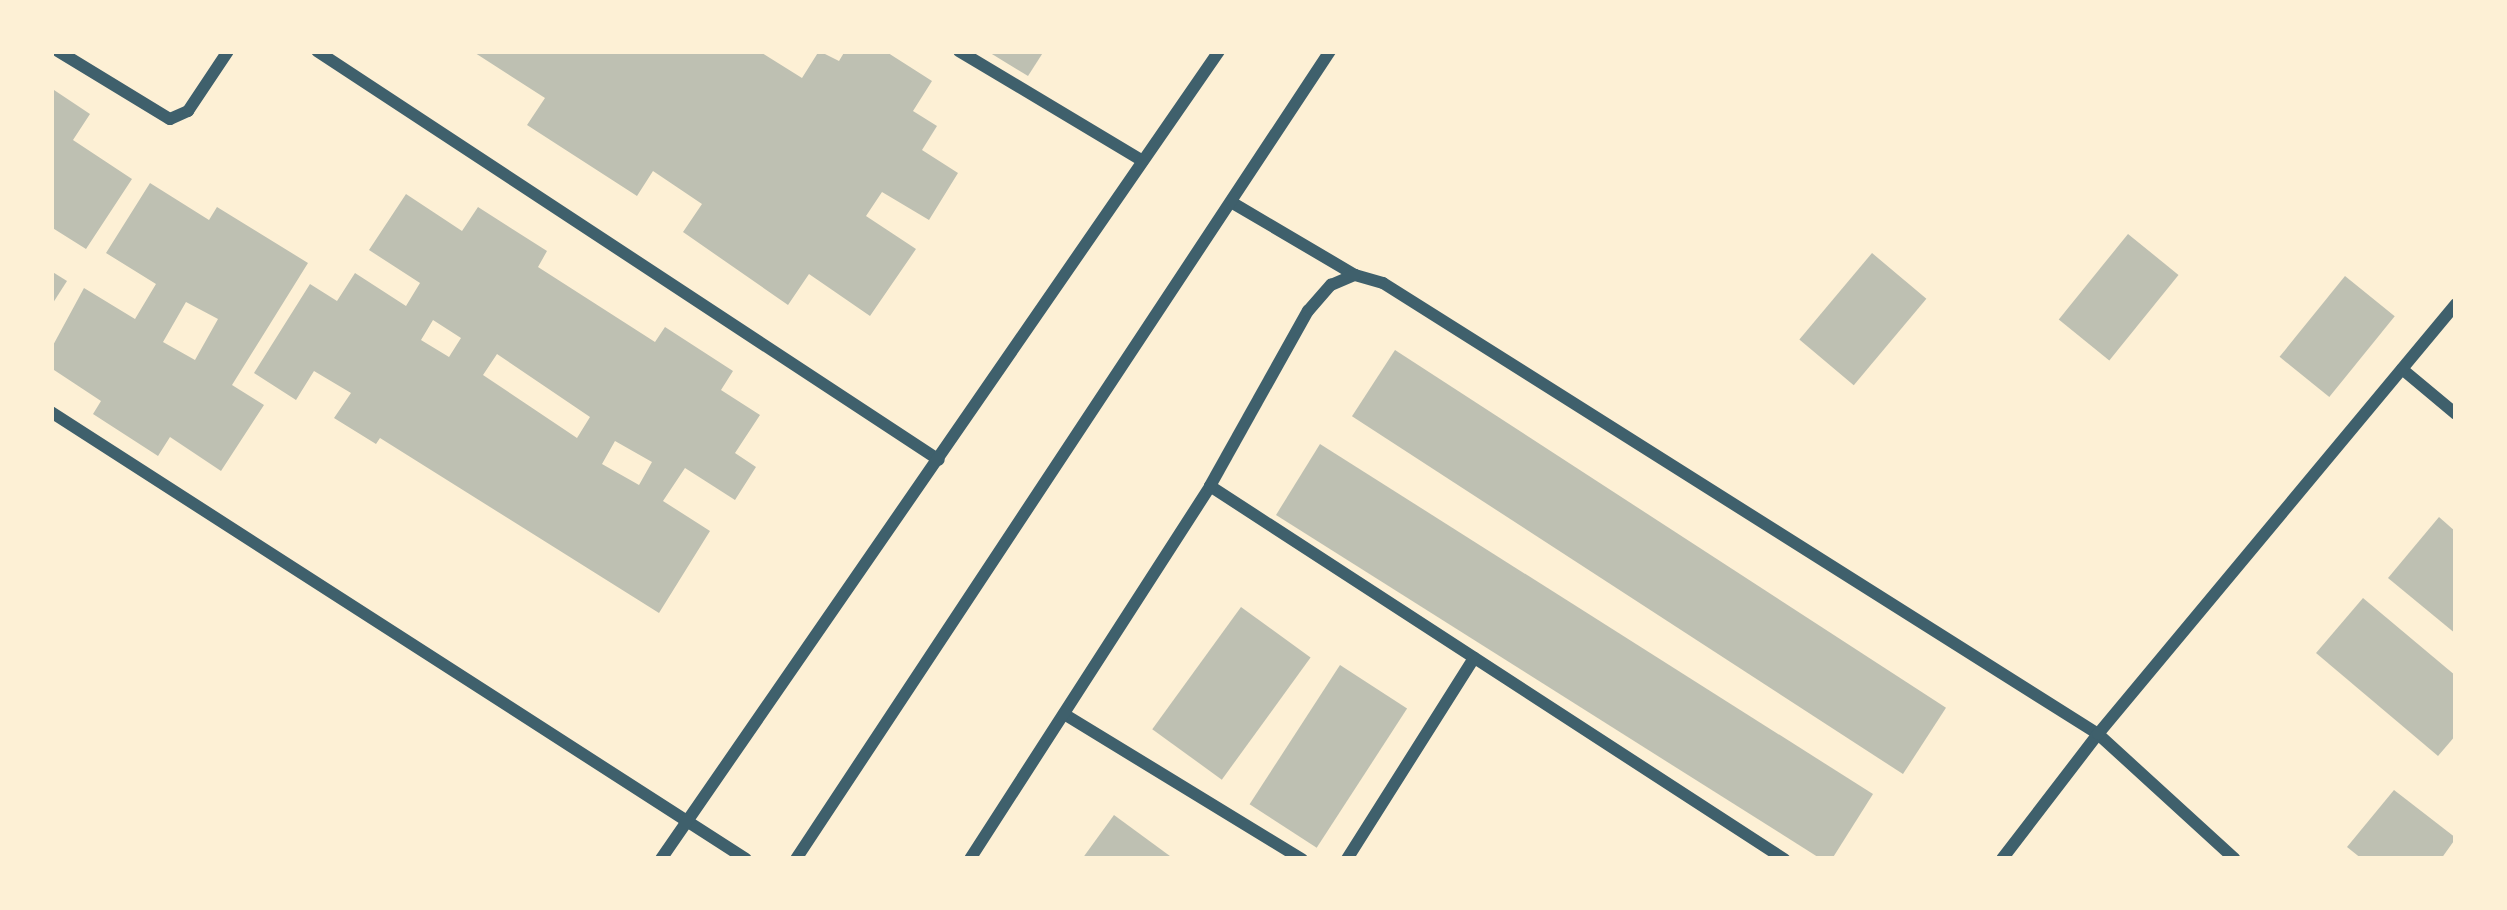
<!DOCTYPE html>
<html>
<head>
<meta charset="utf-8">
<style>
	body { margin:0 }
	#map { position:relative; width:2507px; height:910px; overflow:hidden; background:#fdf0d5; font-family:Overpass,sans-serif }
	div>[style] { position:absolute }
	.building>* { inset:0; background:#bec0b2; transform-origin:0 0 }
	.minor>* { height:12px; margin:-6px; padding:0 6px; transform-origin:6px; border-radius:6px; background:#3f606c }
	span { translate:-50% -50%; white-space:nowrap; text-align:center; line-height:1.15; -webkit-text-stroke:9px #fdf0d5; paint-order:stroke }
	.frame { position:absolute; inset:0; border:54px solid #fdf0d5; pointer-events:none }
</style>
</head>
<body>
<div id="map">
	<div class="building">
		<i style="clip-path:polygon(472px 51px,759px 51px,802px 78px,819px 51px,839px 61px,845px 51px,885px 51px,932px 81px,913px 111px,937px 126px,922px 150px,958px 173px,929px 220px,882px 192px,866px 216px,916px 249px,870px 316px,809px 274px,788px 305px,683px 232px,702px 204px,653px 171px,637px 196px,527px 125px,545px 98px)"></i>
		<i style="clip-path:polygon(987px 51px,1044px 51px,1028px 76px)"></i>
		<i style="clip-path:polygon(51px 88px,90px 114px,73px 140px,132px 179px,86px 249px,51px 227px)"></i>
		<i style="clip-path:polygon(evenodd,150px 183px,209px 220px,217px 207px,308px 263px,232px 385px,264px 405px,221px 471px,170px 437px,158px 456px,93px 414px,101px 401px,51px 368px,51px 349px,84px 288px,135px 319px,156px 284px,106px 253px,150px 183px,186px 302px,218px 319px,195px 360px,163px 342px,186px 302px)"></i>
		<i style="clip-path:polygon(evenodd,406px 194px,462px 231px,478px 207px,547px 251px,538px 267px,655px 342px,665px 327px,733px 371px,721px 390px,760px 415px,735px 453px,756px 467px,735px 500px,685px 468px,663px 501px,710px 531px,659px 613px,380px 438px,376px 444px,334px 418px,351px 393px,314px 371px,296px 400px,254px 373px,310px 284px,337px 301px,355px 273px,406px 306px,420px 283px,369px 250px,406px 194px,433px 320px,461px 338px,449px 357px,421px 340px,433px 320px,406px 194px,497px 354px,590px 417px,577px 438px,483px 375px,497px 354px,406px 194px,615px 441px,652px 462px,639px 485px,602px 464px,615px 441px)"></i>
		<i style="left:2128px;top:234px;width:65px;height:110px;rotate:39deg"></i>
		<i style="left:1872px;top:253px;width:71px;height:113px;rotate:40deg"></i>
		<i style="clip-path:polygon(51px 271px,67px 281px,51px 306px)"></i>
		<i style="left:2345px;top:276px;width:64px;height:104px;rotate:39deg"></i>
		<i style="left:1395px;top:350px;width:657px;height:79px;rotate:33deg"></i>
		<i style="clip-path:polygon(1320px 444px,1873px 794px,1832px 859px,1821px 859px,1276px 515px)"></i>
		<i style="clip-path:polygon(2439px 517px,2456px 532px,2456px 634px,2388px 578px)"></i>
		<i style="clip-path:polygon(2363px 598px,2456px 676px,2456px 735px,2438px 756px,2316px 653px)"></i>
		<i style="left:1241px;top:607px;width:86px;height:151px;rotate:36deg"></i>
		<i style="left:1340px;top:665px;width:80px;height:166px;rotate:33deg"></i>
		<i style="clip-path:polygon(2394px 790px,2456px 838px,2441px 859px,2362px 859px,2347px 847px)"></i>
		<i style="clip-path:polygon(1114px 815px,1174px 859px,1082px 859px)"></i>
	</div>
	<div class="minor">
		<i style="left:58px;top:51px;width:131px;rotate:31.3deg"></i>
		<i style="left:170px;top:119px;width:20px;rotate:-24deg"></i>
		<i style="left:188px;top:111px;width:72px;rotate:-56.3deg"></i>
		<i style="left:317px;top:51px;width:744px;rotate:33.33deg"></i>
		<i style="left:959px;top:51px;width:214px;rotate:30.9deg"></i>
		<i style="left:1231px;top:202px;width:144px;rotate:30.5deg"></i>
		<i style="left:1355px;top:275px;width:29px;rotate:16deg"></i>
		<i style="left:1383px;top:283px;width:845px;rotate:32.24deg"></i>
		<i style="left:2098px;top:734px;width:185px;rotate:42.4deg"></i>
		<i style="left:2402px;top:369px;width:70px;rotate:39.8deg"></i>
		<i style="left:51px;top:412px;width:826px;rotate:32.75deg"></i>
		<i style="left:1210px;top:486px;width:685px;rotate:33.02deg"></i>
		<i style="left:1064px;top:714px;width:279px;rotate:31.4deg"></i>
		<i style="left:661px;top:859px;width:982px;rotate:-55.37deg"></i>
		<i style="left:796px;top:859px;width:969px;rotate:-56.54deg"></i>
		<i style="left:970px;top:859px;width:444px;rotate:-57.2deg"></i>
		<i style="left:1210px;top:486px;width:201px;rotate:-60.8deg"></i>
		<i style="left:1308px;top:311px;width:35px;rotate:-49deg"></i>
		<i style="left:1331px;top:285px;width:26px;rotate:-23deg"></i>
		<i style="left:1347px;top:859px;width:238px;rotate:-57.7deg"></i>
		<i style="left:2002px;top:859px;width:158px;rotate:-52.5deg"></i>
		<i style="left:2098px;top:734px;width:560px;rotate:-50.22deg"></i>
	</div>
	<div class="frame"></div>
</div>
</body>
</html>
